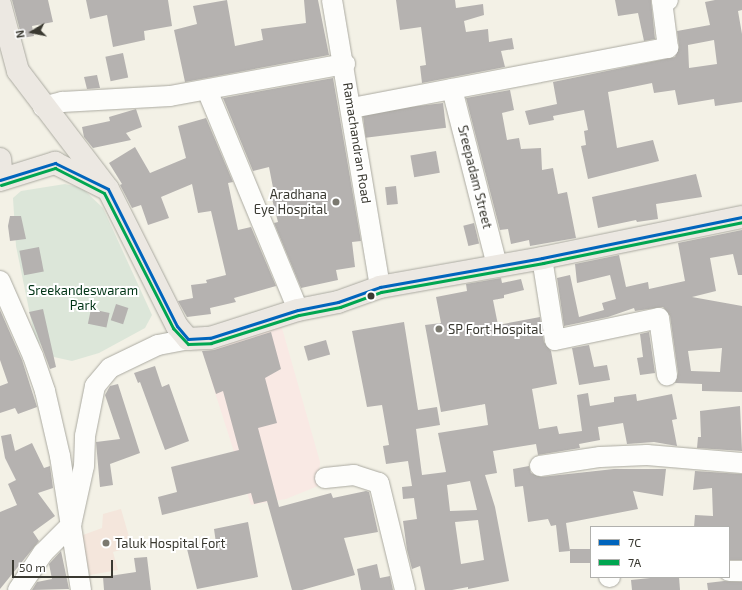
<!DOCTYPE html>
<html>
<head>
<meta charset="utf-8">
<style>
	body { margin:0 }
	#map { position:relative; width:742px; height:590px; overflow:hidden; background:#f3f1e6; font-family:"Exo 2",sans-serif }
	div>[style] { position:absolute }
	.education>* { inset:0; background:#f9e9e4 }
	.medical>* { inset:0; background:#f4e6dc }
	.green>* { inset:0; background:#dce6d9 }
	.building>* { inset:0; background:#b5b2b0; transform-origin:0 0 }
	.roads { filter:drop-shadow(0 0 1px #abaaa1) drop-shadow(0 0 1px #abaaa1) }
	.minor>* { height:20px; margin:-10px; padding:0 10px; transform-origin:10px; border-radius:10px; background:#fdfdfb }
	.major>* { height:22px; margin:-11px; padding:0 11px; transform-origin:11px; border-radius:11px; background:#ece8e2 }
	.bus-1>* { height:3px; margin:-1.5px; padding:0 1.5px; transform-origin:1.5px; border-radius:1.5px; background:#0065bd }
	.bus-2>* { height:3px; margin:-1.5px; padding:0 1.5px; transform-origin:1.5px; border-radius:1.5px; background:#00a651 }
	.dots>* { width:11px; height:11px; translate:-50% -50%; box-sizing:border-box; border:2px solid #fff; border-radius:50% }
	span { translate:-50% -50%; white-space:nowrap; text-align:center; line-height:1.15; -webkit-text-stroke:4px #fff; paint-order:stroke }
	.street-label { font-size:13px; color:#3a3931 }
	.poi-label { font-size:13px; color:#3a3931 }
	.right { translate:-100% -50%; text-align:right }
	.left { translate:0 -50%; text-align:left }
	.park-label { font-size:13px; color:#003416 }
	.legend { position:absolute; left:590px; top:526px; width:140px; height:52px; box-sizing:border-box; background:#fff; border:1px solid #b0b0ad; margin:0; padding:5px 7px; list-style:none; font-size:12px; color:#3a3931 }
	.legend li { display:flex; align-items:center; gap:8px; height:20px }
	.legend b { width:20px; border:1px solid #b0b0ad }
	.north { position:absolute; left:12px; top:12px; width:40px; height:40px; -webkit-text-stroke:3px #fff; paint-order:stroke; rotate:260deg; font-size:11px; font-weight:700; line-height:16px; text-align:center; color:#3a3931 }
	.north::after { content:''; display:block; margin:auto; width:14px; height:18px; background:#3a3931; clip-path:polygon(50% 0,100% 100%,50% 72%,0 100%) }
	.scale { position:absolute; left:12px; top:560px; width:101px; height:18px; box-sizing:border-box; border:2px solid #3a3931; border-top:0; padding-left:5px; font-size:12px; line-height:14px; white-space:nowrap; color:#3a3931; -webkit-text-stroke:3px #fff; paint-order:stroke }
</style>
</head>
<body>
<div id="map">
	<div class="education">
		<i style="clip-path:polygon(280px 321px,320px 462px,318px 486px,286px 499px,251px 505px,211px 380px,219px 374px,208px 341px)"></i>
	</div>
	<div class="medical">
		<i style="clip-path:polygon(121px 509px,132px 547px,113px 552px,118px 570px,90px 575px,80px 539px,83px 535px,102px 528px,103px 514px)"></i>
	</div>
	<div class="green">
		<i style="clip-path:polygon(65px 184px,82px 188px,103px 208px,152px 315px,145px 328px,99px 353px,72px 361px,54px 357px,35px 339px,16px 246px,13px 198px,21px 191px)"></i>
	</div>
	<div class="building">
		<i style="clip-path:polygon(12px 0,48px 0,53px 22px,32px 26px,34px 36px,22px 38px)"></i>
		<i style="clip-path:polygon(86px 0,168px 0,172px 26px,144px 31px,145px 40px,113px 47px,107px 15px,90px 19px)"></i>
		<i style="clip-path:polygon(227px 0,235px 46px,263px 40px,261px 29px,306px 23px,304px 0,318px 0,329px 55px,185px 82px,174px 30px,197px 24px,193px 6px)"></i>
		<i style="clip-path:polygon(396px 0,455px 0,456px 8px,483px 4px,484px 15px,464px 21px,466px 32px,488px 29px,489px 42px,512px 38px,514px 49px,501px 51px,505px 67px,422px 83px,420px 66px,426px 65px,421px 27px,400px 30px)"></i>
		<i style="clip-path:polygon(615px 0,651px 0,655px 39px,644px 41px,638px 13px,618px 16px)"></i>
		<i style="clip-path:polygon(evenodd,715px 0,742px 0,742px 10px,738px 11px,742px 34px,742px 102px,715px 106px,714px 99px,678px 105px,675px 90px,654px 93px,652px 83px,608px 92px,617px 148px,653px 140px,659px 161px,588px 179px,581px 146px,586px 145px,584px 131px,588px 130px,584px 110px,553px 116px,554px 120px,529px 125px,525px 111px,557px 104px,553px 82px,675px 57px,679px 47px,677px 31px,710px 25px,705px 2px,715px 0,714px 40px,717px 64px,689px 68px,688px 45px,714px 40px)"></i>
		<i style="left:123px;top:53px;width:25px;height:18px;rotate:78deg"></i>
		<i style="clip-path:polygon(97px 75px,100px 88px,87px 89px,84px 77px)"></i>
		<i style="clip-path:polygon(333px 78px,361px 241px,352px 242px,355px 267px,336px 270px,338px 280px,301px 288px,274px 223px,278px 222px,272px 199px,275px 198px,269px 167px,253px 171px,223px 98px)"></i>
		<i style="clip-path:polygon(510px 90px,514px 110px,502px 113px,507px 140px,519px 138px,521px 149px,541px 148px,542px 170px,553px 168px,558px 194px,567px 192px,576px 238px,530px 246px,529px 240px,511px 244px,508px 229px,500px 230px,466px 98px)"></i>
		<i style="left:443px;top:103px;width:25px;height:81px;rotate:83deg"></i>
		<i style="clip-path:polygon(136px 109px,142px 127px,126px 133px,131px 140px,93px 148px,84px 137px,82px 127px,110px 121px,109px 117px)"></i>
		<i style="clip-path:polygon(206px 118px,233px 182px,228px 183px,238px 230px,251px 227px,276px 286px,234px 298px,236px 302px,210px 308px,211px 314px,187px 317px,178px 301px,193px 298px,191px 285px,207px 283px,206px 280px,226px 275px,211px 211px,198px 213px,192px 184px,161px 197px,169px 218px,148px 225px,141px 205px,132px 208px,120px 185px,122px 184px,109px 163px,135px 147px,150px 173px,186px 158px,178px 126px)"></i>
		<i style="left:436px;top:151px;width:22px;height:26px;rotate:80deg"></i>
		<i style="clip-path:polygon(696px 174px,702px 197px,656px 204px,658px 219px,637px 222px,636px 220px,598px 228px,592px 197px)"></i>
		<i style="left:396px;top:186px;width:18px;height:11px;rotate:84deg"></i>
		<i style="clip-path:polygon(10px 216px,21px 216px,26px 239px,10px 241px,8px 226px)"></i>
		<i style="left:474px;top:223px;width:21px;height:11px;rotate:76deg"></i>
		<i style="clip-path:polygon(evenodd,742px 230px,742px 275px,738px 275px,733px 254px,710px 258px,716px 291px,692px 297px,742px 306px,742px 392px,702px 391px,702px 384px,675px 383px,678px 373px,670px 316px,663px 307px,635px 311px,634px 308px,608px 317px,564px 326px,557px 278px,570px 275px,579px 317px,604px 310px,602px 303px,616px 299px,610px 275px,577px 283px,575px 264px,619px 255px,626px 287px,648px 282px,649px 289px,685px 281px,678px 243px,742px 230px,722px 348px,720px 372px,691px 371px,688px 351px,722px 348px)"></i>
		<i style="left:39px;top:247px;width:25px;height:20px;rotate:79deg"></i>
		<i style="clip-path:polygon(evenodd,501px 278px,502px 283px,521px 279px,524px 290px,504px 295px,504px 298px,493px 300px,498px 325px,540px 317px,544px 342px,551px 351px,557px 384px,532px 389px,539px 429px,557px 426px,559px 434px,582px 431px,577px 395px,588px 393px,590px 406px,614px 402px,614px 397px,636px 394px,637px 401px,672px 394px,677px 419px,672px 420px,677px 446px,654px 442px,627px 444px,623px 423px,598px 427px,600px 440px,579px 444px,580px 448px,538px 455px,536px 444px,493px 451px,497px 473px,485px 475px,495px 507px,509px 581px,468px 589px,468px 587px,452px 590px,425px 590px,420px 566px,412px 569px,407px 550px,403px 521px,417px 519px,414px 498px,403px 499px,402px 487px,412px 486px,408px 461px,386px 464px,383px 446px,389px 445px,382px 405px,367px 407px,352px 331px,404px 322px,418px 410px,437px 407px,440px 425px,416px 429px,422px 475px,446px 472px,438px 433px,488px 425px,485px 404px,441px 412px,425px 325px,441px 323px,436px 297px,467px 291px,466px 284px,501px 278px,470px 481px,477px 510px,450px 511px,447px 485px,470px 481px,501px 278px,478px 520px,484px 560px,461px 564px,455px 522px,478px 520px)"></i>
		<i style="left:116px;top:304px;width:13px;height:17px;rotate:18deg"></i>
		<i style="clip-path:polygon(43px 309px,56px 367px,50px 369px,29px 312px)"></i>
		<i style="left:91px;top:309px;width:19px;height:15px;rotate:12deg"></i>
		<i style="clip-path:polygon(0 310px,22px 360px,37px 407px,18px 414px,15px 408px,0 413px,0 386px,8px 383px,0 360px)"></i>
		<i style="clip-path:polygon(271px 332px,281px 369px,265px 378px,277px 423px,258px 428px,279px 507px,331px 493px,333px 498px,366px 491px,369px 492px,378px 532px,344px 538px,355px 575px,302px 590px,292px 590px,267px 501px,254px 504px,251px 493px,162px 515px,158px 497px,177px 492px,171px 467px,239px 450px,223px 391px,216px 394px,202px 351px,214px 350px)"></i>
		<i style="clip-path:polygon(649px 332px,655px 373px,640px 375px,637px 358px,643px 357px,640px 334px)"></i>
		<i style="left:326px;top:340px;width:15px;height:23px;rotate:74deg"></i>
		<i style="clip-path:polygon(589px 345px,594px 367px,607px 365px,610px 380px,579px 385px,572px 348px)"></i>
		<i style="clip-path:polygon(155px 366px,162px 387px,169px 384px,189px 441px,165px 450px,140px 382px,138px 383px,134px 373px)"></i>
		<i style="clip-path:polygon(118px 384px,140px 453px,110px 464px,113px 485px,100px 487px,96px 442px,120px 439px,105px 395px,110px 386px)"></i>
		<i style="clip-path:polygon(740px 406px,742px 451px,697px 448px,698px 437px,701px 437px,700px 411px)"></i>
		<i style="clip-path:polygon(11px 434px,15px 451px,32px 443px,44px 468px,50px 466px,53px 488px,38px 493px,55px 516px,33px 532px,39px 541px,0 589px,0 512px,17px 505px,8px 484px,16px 480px,5px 458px,1px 436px)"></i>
		<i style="clip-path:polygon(529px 466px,531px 473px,541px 477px,614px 469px,666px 469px,663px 496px,633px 491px,638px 509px,566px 523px,570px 551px,559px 552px,556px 525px,551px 526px,548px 519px,528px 522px,523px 486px,515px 487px,513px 469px)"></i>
		<i style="clip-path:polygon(695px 471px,742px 474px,742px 560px,729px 560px,729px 527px,694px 527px,695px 515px,713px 516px,712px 488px,693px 490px)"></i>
		<i style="clip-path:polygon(248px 522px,258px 577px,197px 589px,187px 549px,216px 543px,214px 529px)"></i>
		<i style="left:591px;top:549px;width:14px;height:21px;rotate:90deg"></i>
		<i style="clip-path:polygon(61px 551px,69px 589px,32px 590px,37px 582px,52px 579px,49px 564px)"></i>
		<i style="clip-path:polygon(147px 557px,151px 590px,104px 590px,103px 577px,136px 572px,134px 558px)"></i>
		<i style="clip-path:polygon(377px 564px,380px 578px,390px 576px,393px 590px,361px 590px,357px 569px)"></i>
		<i style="clip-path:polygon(660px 577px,679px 577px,680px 590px,632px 590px,631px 580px)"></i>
		<i style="clip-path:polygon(724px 581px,742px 582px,742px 590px,708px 590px,707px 583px)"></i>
	</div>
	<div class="roads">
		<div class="minor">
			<i style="left:332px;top:0;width:291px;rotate:80.5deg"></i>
			<i style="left:452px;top:89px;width:183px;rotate:75.7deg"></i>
			<i style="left:207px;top:90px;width:238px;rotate:67.5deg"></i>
			<i style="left:43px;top:107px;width:20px;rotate:-15deg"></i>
			<i style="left:62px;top:102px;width:108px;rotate:-3.2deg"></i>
			<i style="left:170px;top:96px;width:178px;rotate:-10.4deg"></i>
			<i style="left:352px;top:108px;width:322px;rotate:-10.8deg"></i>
			<i style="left:668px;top:48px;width:47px;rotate:-97.3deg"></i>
			<i style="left:662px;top:1px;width:6px;rotate:-9deg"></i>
			<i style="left:542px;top:258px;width:83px;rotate:81deg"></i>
			<i style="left:555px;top:340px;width:106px;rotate:-11.9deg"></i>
			<i style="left:659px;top:318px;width:58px;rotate:82deg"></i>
			<i style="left:0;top:281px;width:82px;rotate:66.3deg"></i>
			<i style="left:33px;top:356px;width:37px;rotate:71deg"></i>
			<i style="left:45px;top:391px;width:67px;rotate:77deg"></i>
			<i style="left:60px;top:456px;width:136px;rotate:81.1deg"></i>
			<i style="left:540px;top:466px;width:61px;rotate:-8.5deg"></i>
			<i style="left:600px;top:457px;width:47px;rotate:-2.4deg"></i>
			<i style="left:647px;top:455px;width:95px;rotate:4.8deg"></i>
			<i style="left:325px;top:478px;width:29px;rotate:-6deg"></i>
			<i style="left:354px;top:475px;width:26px;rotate:18deg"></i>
			<i style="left:379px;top:483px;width:110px;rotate:76.3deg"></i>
			<i style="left:729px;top:571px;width:13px"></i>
			<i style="left:609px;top:577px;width:1px"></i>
			<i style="left:18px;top:590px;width:45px;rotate:-56deg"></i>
			<i style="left:43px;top:553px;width:40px;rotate:-45deg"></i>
			<i style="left:71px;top:525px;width:60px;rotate:-77.6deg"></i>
			<i style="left:84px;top:466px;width:30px;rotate:-88deg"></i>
			<i style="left:85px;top:436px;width:51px;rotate:-78.7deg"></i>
			<i style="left:95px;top:386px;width:23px;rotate:-50deg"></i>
			<i style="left:110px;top:368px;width:53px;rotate:-25.6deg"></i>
			<i style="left:158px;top:345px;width:31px;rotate:-11deg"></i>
		</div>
		<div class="major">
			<i style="left:0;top:4px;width:69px;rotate:75deg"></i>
			<i style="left:18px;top:71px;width:148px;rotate:52.7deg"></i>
			<i style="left:108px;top:189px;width:153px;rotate:63.3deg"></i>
			<i style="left:177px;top:326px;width:17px;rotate:50deg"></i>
			<i style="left:188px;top:339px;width:22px;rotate:-3deg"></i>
			<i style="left:210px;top:338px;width:92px;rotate:-17.7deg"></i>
			<i style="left:298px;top:310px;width:41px;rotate:-11.3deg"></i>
			<i style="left:338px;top:302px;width:45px;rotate:-19.7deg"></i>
			<i style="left:380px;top:287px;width:165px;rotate:-10.1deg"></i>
			<i style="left:542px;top:258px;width:204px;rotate:-11.6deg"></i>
			<i style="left:0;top:159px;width:20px;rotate:84deg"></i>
			<i style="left:0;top:180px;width:58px;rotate:-17.2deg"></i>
			<i style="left:55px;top:163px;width:54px;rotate:26.6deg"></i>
		</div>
	</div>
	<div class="bus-1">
		<i style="left:0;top:180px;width:58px;rotate:-17.2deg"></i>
		<i style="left:55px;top:163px;width:59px;rotate:26.1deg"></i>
		<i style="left:108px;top:189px;width:153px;rotate:63.3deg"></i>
		<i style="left:177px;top:326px;width:17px;rotate:50deg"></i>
		<i style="left:188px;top:339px;width:22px;rotate:-3deg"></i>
		<i style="left:210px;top:338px;width:92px;rotate:-17.7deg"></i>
		<i style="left:298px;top:310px;width:41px;rotate:-11.3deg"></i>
		<i style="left:338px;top:302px;width:45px;rotate:-19.7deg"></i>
		<i style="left:380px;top:287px;width:165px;rotate:-10.1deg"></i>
		<i style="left:542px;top:258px;width:204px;rotate:-11.6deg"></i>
	</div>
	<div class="bus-2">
		<i style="left:1px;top:185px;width:57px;rotate:-17.5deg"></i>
		<i style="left:55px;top:168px;width:55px;rotate:27deg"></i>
		<i style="left:104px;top:193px;width:152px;rotate:62.9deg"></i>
		<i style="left:173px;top:328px;width:22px;rotate:47deg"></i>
		<i style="left:188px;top:344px;width:23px;rotate:-2deg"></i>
		<i style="left:211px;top:343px;width:92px;rotate:-17.7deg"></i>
		<i style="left:299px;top:315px;width:42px;rotate:-11deg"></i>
		<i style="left:340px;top:307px;width:44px;rotate:-20.1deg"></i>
		<i style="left:381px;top:292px;width:165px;rotate:-10.1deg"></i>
		<i style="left:543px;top:263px;width:203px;rotate:-11.6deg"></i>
	</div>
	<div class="dots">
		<i style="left:336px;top:202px;background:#7b7970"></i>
		<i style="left:371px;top:296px;background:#3a3931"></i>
		<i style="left:439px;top:329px;background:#7b7970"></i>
		<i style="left:106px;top:543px;background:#7b7970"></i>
	</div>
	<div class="street-label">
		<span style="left:357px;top:143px;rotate:81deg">Ramachandran Road</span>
		<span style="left:475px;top:177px;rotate:76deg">Sreepadam Street</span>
	</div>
	<div class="poi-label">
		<span class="right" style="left:327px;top:202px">Aradhana<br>Eye Hospital</span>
		<span class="left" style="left:448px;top:329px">SP Fort Hospital</span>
		<span class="left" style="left:115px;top:543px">Taluk Hospital Fort</span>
	</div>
	<div class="park-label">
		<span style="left:83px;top:298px">Sreekandeswaram<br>Park</span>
	</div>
	<ul class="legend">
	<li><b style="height:5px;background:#0065bd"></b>7C</li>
	<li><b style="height:5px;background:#00a651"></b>7A</li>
	</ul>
	<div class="north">N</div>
	<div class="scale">50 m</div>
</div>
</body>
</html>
